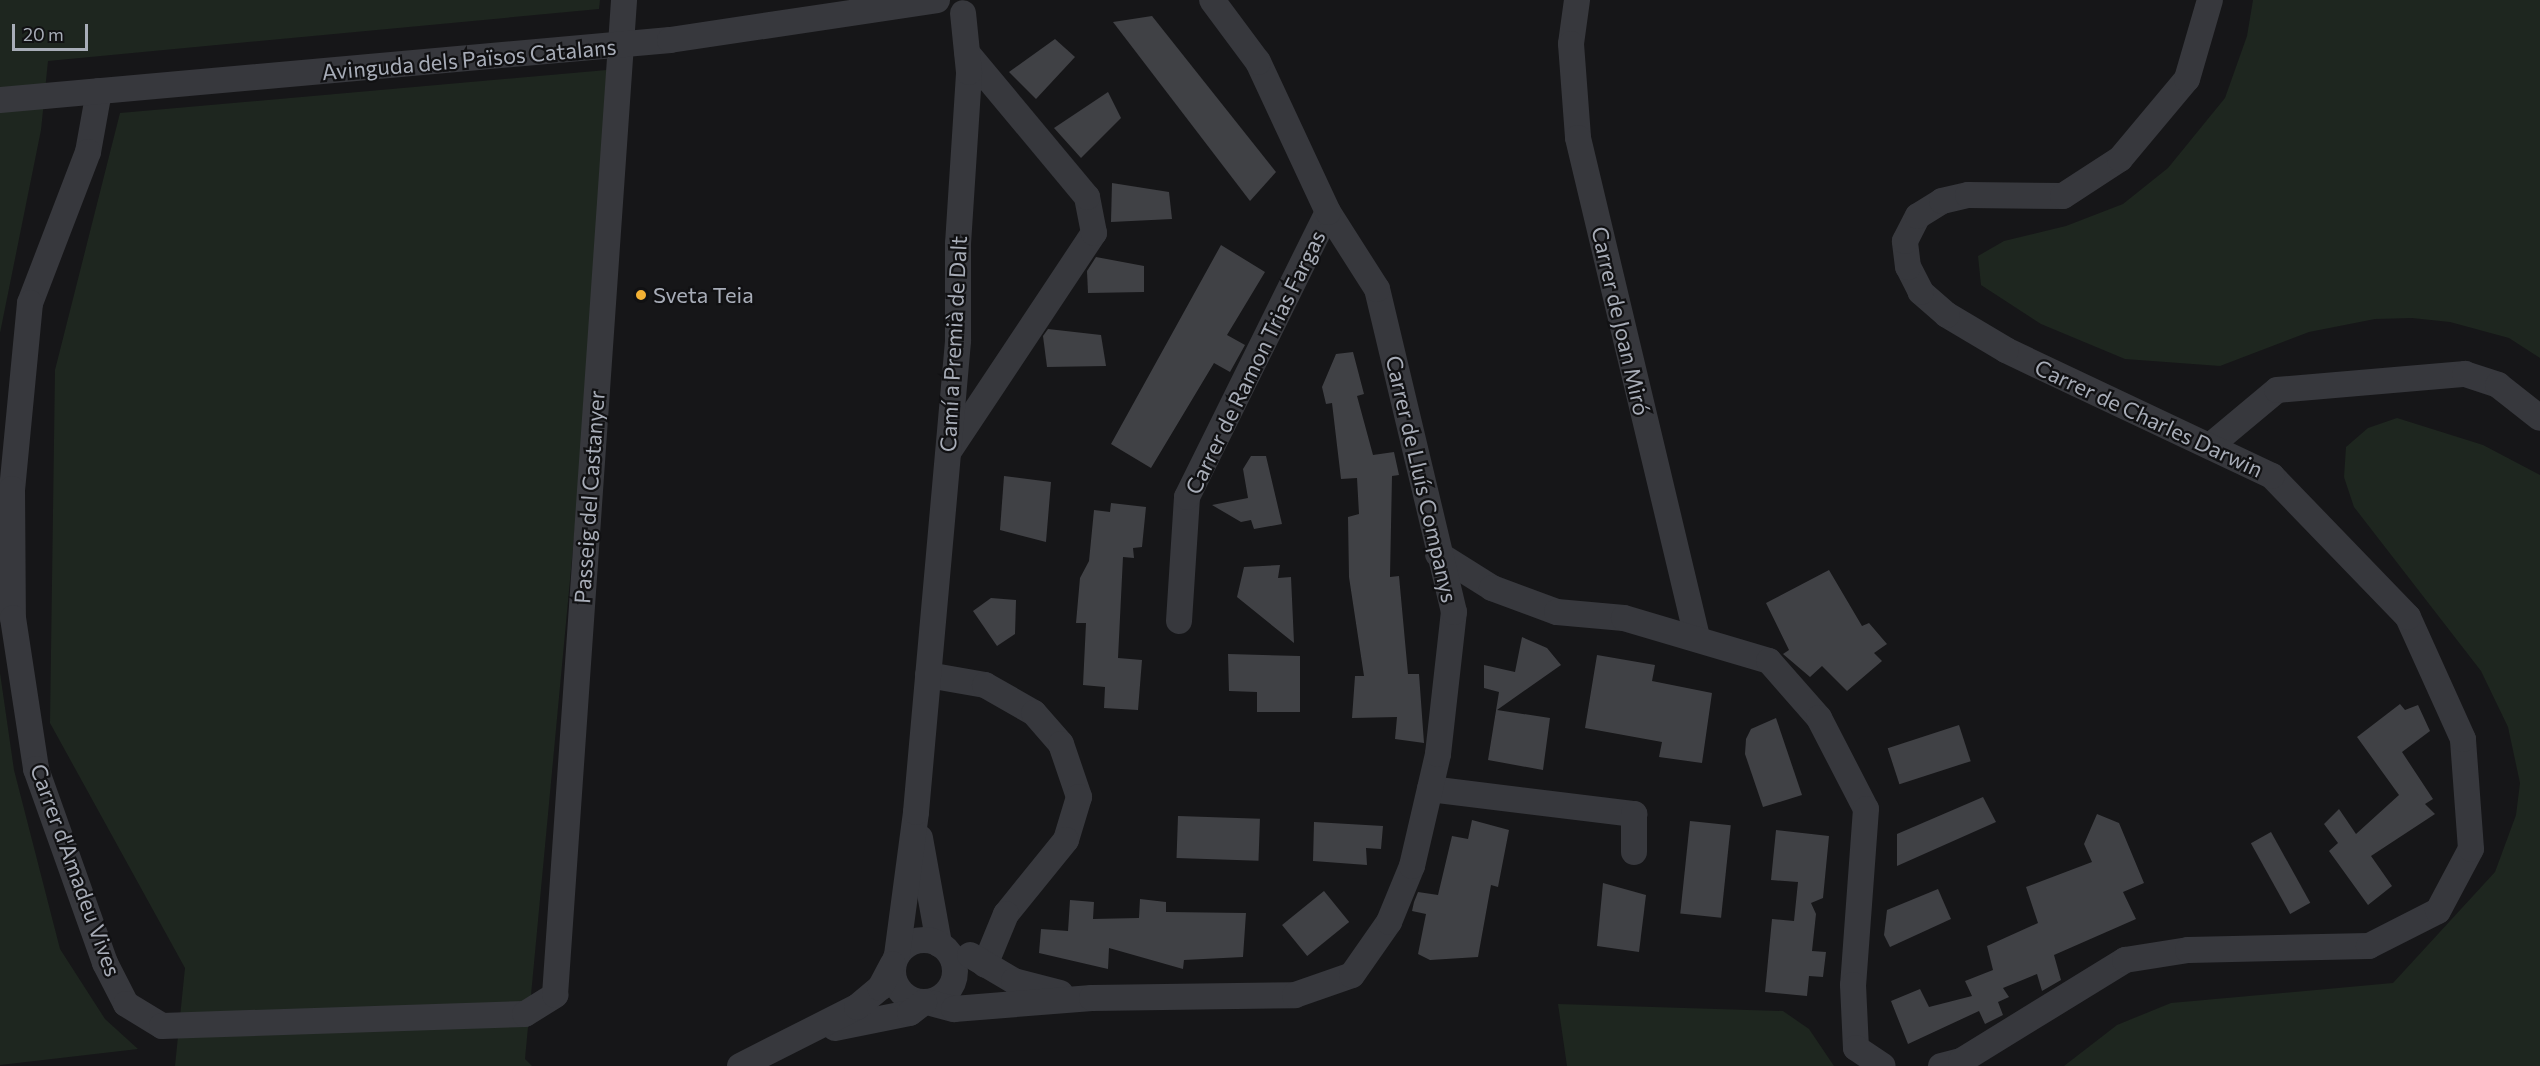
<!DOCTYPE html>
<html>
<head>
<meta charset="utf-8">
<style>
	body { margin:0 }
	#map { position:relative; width:2540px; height:1066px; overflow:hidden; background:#161618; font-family:Commissioner,sans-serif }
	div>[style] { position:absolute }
	.green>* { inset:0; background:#1e261f }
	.building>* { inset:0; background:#404145; transform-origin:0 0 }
	.minor>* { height:26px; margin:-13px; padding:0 13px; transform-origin:13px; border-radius:13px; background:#37383d }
	.minor>.ring { margin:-13px; padding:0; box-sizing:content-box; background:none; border:26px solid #37383d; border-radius:50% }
	.dots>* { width:16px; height:16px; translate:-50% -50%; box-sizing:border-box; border:3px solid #111113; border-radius:50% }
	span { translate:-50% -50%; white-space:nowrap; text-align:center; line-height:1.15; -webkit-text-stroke:4.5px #111113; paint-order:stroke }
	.street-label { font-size:22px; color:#a8adb8 }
	.poi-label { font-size:22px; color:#a8adb8 }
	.left { translate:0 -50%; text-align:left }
	.scale { position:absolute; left:12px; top:24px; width:76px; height:27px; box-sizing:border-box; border:3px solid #a8adb8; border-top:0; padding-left:8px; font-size:18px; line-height:21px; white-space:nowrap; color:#a8adb8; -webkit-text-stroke:4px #111113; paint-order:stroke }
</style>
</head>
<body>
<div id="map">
	<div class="green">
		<i style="clip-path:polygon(0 0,600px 0,599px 9px,48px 61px,41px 130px,0 333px)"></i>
		<i style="clip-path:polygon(2253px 0,2540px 0,2540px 358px,2509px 338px,2450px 322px,2412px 318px,2375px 319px,2309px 332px,2220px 366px,2125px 359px,2041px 324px,1981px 285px,1978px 256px,2004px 241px,2066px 226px,2123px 204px,2168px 168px,2225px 98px,2247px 36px)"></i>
		<i style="clip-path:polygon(618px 69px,525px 1059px,532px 1066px,175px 1066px,185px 968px,50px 723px,55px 370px,120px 113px)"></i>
		<i style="clip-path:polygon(2397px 418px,2483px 445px,2540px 475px,2540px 1066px,2064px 1066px,2117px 1025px,2171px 1003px,2393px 983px,2495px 872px,2516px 815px,2520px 783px,2508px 727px,2481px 671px,2354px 507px,2344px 477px,2346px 447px,2368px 428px)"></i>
		<i style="clip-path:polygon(0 673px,14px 770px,60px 949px,105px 1019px,138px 1049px,0 1065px)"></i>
		<i style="clip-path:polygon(1558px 1004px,1783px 1011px,1809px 1029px,1834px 1066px,1567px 1066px)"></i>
	</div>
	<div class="building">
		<i style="clip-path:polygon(1152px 16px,1276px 172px,1250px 201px,1113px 22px)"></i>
		<i style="clip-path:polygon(1055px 39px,1075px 57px,1036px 99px,1009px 72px)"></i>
		<i style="clip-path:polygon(1108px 92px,1121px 118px,1081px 158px,1054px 128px)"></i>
		<i style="clip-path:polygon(1112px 183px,1169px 192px,1172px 219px,1111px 222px)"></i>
		<i style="clip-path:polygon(1221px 245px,1265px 272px,1227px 335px,1245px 345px,1230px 372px,1214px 363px,1151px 468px,1111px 444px)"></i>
		<i style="clip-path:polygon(1096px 257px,1144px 266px,1144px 292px,1088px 293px,1087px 271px)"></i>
		<i style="clip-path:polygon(1048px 329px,1101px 335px,1106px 366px,1047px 367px,1043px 336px)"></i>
		<i style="clip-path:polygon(1353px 352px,1364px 394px,1357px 396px,1373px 455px,1394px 452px,1399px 475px,1392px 476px,1390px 577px,1399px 576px,1408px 674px,1419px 674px,1424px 743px,1395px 739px,1397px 717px,1352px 718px,1355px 676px,1364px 676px,1349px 577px,1348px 517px,1359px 514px,1357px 478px,1341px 479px,1332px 403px,1326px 404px,1322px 387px,1336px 354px)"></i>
		<i style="clip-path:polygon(1251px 456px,1266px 456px,1282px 524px,1254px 529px,1251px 520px,1241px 522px,1212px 505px,1248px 498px,1243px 469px)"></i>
		<i style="clip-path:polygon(1004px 476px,1051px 482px,1046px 542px,1000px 530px)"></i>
		<i style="clip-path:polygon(1111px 503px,1146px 507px,1142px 547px,1133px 548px,1134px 558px,1123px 557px,1118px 658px,1142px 660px,1138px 710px,1104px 708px,1105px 687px,1083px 685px,1086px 623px,1076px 623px,1080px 578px,1089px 561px,1094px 510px,1110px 512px)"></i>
		<i style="clip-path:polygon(1280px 565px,1278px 578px,1291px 577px,1294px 643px,1237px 597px,1244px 567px)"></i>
		<i style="clip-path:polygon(1829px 570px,1862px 626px,1869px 623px,1887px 644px,1874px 653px,1882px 661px,1847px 691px,1822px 666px,1810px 677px,1783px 654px,1789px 650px,1766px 603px)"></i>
		<i style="clip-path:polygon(991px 598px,1016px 600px,1015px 634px,997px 646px,973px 611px)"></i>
		<i style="clip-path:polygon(1522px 637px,1547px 648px,1561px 665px,1497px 710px,1550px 718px,1543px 770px,1488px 760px,1499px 692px,1484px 688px,1484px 665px,1515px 672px)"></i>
		<i style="clip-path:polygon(1228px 654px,1300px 656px,1300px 712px,1257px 712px,1257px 692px,1229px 691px)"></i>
		<i style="clip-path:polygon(1597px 655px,1655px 665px,1652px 681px,1712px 693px,1702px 763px,1659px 757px,1662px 742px,1585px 728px)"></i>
		<i style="clip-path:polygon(2400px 704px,2405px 710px,2418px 705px,2430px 731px,2402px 752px,2433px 799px,2425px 804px,2435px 814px,2371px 856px,2392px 886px,2368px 905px,2329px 851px,2338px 843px,2324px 824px,2339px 809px,2356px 834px,2399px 795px,2357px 737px)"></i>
		<i style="clip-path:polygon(1776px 718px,1802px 795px,1763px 807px,1745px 754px,1746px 739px,1751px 729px)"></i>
		<i style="left:1959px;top:725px;width:38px;height:75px;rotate:72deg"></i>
		<i style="clip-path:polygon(1983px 797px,1996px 822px,1897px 866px,1897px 834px)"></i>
		<i style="clip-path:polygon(2097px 814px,2119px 823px,2144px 883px,2123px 892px,2136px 919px,2054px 955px,2061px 980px,2042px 991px,2037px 974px,2003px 988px,2009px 997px,1998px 1002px,2003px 1015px,1985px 1024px,1979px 1011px,1908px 1044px,1891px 1001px,1920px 989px,1929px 1007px,1972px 996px,1965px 981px,1993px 970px,1987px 946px,2038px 923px,2026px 887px,2092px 862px,2084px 844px)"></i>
		<i style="left:1178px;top:816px;width:82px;height:42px;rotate:2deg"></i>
		<i style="clip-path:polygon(1472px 820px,1509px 830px,1498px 887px,1491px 885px,1478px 957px,1430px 960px,1418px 954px,1426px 914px,1412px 911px,1414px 902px,1418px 892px,1438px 895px,1452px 836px,1468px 839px)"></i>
		<i style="left:1690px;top:821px;width:41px;height:93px;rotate:6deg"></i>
		<i style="clip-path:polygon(1314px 822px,1383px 826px,1381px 849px,1366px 848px,1367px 865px,1313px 861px)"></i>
		<i style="clip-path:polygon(1776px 830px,1829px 836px,1823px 898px,1811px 903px,1816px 914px,1812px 951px,1826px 952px,1823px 977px,1809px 976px,1807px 996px,1765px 992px,1772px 919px,1794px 921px,1798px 882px,1771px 880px)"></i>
		<i style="left:2271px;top:832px;width:81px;height:23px;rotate:61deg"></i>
		<i style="clip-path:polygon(1603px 883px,1646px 895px,1639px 952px,1597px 946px)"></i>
		<i style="clip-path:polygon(1938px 889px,1951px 919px,1890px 947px,1884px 935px,1887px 910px)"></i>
		<i style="left:1324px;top:891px;width:40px;height:54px;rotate:51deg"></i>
		<i style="clip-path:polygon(1140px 899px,1166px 902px,1166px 912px,1246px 913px,1243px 957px,1184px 960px,1183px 969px,1109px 948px,1108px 969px,1039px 953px,1041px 929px,1068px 931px,1070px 900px,1094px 902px,1093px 919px,1139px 918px)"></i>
	</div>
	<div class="minor">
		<i style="left:1577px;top:0;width:44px;rotate:97.8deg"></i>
		<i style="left:1571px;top:44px;width:94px;rotate:85.7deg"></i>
		<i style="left:1578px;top:138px;width:513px;rotate:76.59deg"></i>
		<i style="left:99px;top:91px;width:62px;rotate:100.2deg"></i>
		<i style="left:88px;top:152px;width:162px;rotate:111deg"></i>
		<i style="left:30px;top:303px;width:187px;rotate:95.5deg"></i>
		<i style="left:12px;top:489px;width:129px;rotate:89.6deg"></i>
		<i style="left:13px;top:618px;width:153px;rotate:81.3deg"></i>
		<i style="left:36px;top:769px;width:206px;rotate:70.4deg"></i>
		<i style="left:105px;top:963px;width:46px;rotate:62.9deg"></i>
		<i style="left:126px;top:1004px;width:42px;rotate:31.4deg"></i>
		<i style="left:162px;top:1026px;width:363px;rotate:-1.9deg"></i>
		<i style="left:525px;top:1014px;width:36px;rotate:-32deg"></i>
		<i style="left:555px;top:995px;width:997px;rotate:-86.03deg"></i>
		<i style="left:0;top:100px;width:673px;rotate:-5.12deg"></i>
		<i style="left:670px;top:40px;width:270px;rotate:-8.5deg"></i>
		<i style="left:2210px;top:446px;width:87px;rotate:-39.9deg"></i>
		<i style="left:2277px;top:390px;width:189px;rotate:-4.9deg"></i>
		<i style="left:2465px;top:374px;width:35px;rotate:18deg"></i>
		<i style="left:2498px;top:385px;width:53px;rotate:38.2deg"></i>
		<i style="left:949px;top:451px;width:262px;rotate:-56.4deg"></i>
		<i style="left:1094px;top:233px;width:37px;rotate:-101deg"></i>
		<i style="left:1087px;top:197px;width:187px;rotate:-129.8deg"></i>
		<i style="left:1438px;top:554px;width:64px;rotate:32.2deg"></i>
		<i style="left:1492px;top:588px;width:69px;rotate:20.3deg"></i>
		<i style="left:1557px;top:612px;width:67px;rotate:5.1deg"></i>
		<i style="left:1624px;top:618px;width:151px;rotate:16.5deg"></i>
		<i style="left:1769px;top:661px;width:76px;rotate:48.7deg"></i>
		<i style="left:1819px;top:718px;width:102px;rotate:62.7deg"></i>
		<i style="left:1866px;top:809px;width:176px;rotate:94.2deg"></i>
		<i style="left:1853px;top:985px;width:63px;rotate:87.3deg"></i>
		<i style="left:1856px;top:1048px;width:32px;rotate:34deg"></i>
		<i style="left:1179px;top:621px;width:124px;rotate:-86.3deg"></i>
		<i style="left:1187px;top:497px;width:318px;rotate:-63.7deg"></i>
		<i style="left:928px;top:675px;width:58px;rotate:10deg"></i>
		<i style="left:985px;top:685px;width:56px;rotate:29.7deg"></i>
		<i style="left:1034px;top:713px;width:41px;rotate:48.9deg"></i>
		<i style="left:1061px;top:744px;width:56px;rotate:71.2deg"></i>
		<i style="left:1079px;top:797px;width:45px;rotate:106.8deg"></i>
		<i style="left:1066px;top:840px;width:95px;rotate:129deg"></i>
		<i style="left:1006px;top:914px;width:55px;rotate:112.4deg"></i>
		<i style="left:1430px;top:789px;width:206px;rotate:7deg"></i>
		<i style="left:1634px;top:814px;width:38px;rotate:90deg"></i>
		<i style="left:920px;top:838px;width:108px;rotate:79.8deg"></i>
		<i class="ring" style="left:893px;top:940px;width:36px;height:36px"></i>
		<i style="left:897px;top:955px;width:144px;rotate:-82.4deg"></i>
		<i style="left:916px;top:812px;width:474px;rotate:-84.9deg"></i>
		<i style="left:958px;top:340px;width:96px;rotate:-90deg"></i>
		<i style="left:958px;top:244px;width:172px;rotate:-86.3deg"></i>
		<i style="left:969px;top:72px;width:59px;rotate:-95.8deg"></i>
		<i style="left:970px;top:955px;width:51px;rotate:30.6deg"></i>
		<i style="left:1014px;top:981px;width:48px;rotate:14.6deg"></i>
		<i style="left:927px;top:1002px;width:28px;rotate:15deg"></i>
		<i style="left:954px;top:1009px;width:138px;rotate:-4.6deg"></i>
		<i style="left:1092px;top:998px;width:203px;rotate:-0.8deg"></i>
		<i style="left:1295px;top:995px;width:60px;rotate:-19.3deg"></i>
		<i style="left:1352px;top:975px;width:65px;rotate:-55.1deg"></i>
		<i style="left:1389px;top:922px;width:61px;rotate:-67.7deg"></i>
		<i style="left:1412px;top:866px;width:115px;rotate:-76.9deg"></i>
		<i style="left:1438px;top:754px;width:143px;rotate:-83.6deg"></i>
		<i style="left:1454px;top:612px;width:332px;rotate:-103.4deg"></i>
		<i style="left:1377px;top:289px;width:91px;rotate:-122.5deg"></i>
		<i style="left:1328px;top:212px;width:166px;rotate:-115deg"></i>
		<i style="left:1258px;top:62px;width:77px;rotate:-126.6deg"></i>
		<i style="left:835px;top:1028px;width:76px;rotate:-11.3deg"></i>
		<i style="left:910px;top:1013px;width:18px;rotate:-38deg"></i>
		<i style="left:740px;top:1066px;width:131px;rotate:-26.8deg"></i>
		<i style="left:857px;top:1007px;width:30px;rotate:-40deg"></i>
		<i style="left:880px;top:988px;width:27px;rotate:-62deg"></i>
		<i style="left:1941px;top:1066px;width:21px;rotate:-14deg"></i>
		<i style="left:1961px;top:1061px;width:193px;rotate:-31.6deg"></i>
		<i style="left:2125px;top:960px;width:64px;rotate:-9deg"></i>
		<i style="left:2188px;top:950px;width:181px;rotate:-1.3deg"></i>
		<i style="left:2369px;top:946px;width:77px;rotate:-26.9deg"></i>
		<i style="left:2438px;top:911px;width:70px;rotate:-62deg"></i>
		<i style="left:2471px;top:849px;width:110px;rotate:-94.2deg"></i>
		<i style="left:2463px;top:739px;width:134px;rotate:-114.3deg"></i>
		<i style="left:2408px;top:617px;width:196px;rotate:-134deg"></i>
		<i style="left:2272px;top:476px;width:294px;rotate:-154.7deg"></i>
		<i style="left:2006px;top:350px;width:69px;rotate:-149.3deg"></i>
		<i style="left:1947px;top:315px;width:35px;rotate:-139deg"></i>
		<i style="left:1921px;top:292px;width:28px;rotate:-117deg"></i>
		<i style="left:1908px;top:267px;width:26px;rotate:-97deg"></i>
		<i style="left:1905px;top:241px;width:28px;rotate:-63deg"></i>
		<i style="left:1918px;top:216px;width:28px;rotate:-32deg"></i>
		<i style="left:1942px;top:201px;width:27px;rotate:-13deg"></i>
		<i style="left:1968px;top:195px;width:95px;rotate:0.6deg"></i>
		<i style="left:2063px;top:196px;width:68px;rotate:-33deg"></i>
		<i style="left:2120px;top:159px;width:104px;rotate:-50.1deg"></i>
		<i style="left:2187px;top:79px;width:82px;rotate:-73.8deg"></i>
	</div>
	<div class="dots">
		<i style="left:641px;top:295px;background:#f2b134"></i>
	</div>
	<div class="street-label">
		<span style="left:469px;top:59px;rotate:-5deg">Avinguda dels Països Catalans</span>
		<span style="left:1621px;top:321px;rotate:77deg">Carrer de Joan Miró</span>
		<span style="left:953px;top:344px;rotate:-87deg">Camí a Premià de Dalt</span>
		<span style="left:1255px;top:362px;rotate:-64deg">Carrer de Ramon Trias Fargas</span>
		<span style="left:2149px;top:418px;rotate:25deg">Carrer de Charles Darwin</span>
		<span style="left:1422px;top:479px;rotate:77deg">Carrer de Lluís Companys</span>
		<span style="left:589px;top:497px;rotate:-86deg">Passeig del Castanyer</span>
		<span style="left:76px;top:870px;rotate:70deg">Carrer d'Amadeu Vives</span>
	</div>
	<div class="poi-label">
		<span class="left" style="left:653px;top:295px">Sveta Teia</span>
	</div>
	<div class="scale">20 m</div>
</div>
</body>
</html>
